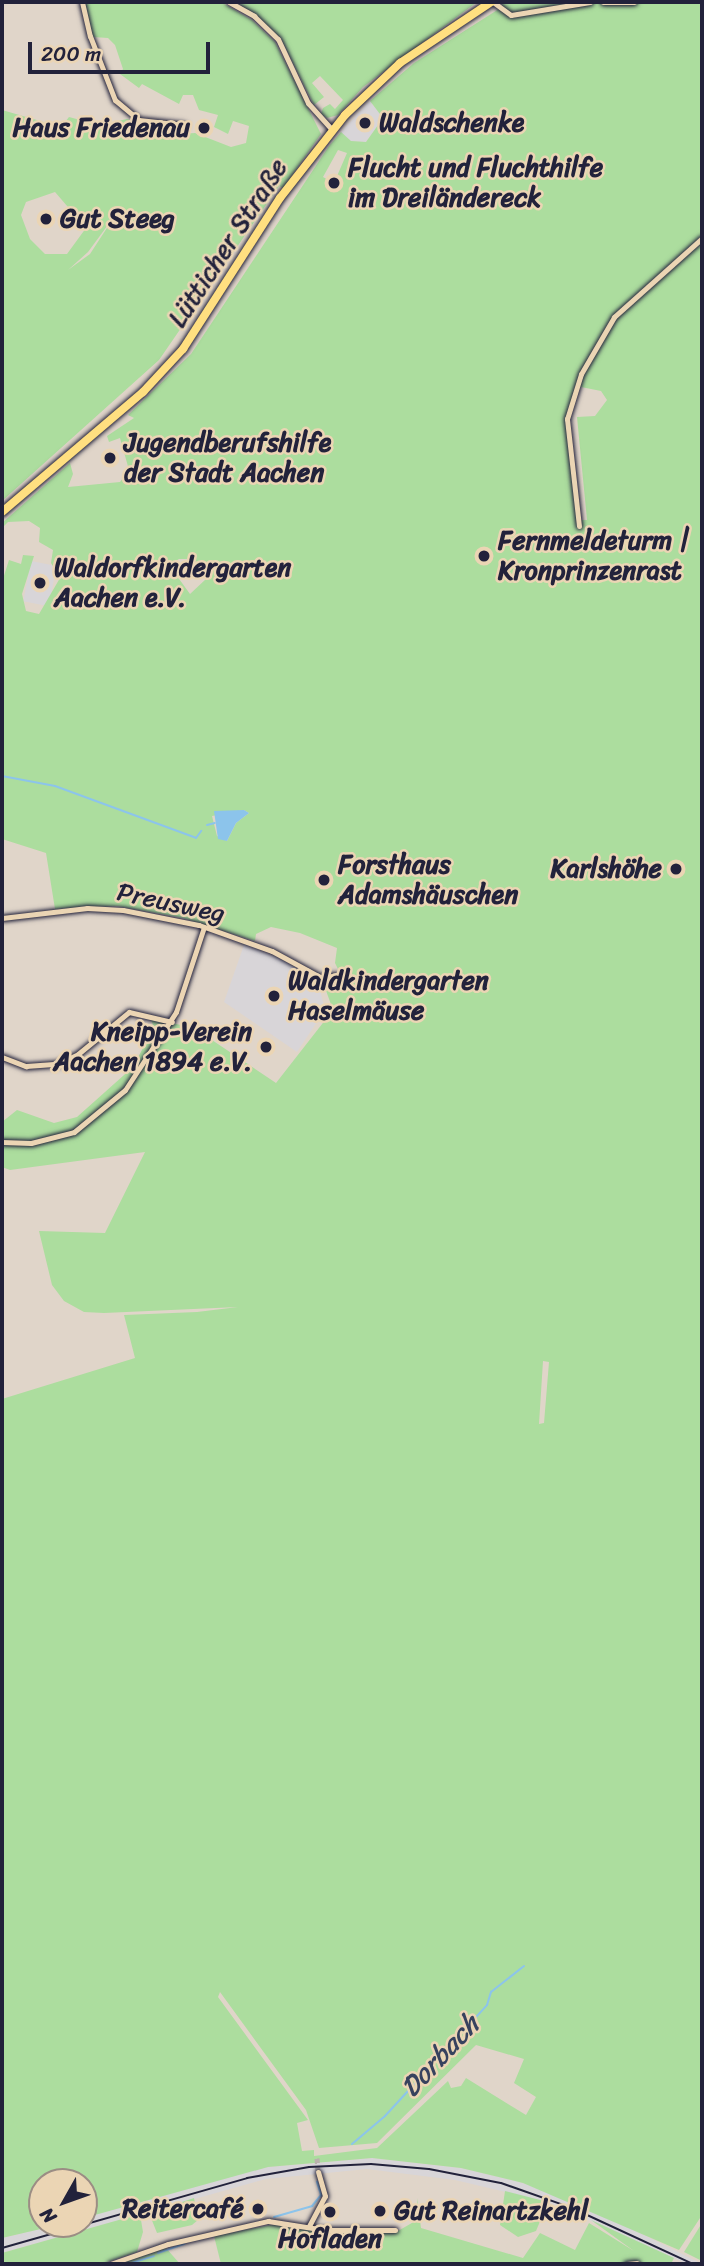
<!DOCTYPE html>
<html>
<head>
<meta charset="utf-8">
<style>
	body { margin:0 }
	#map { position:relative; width:704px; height:2266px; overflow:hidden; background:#e0d5c9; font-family:Sriracha,sans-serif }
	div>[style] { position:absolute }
	.built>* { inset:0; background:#d8d5d8; transform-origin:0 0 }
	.green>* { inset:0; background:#acdd9e }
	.water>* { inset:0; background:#8cc4eb }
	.stream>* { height:2px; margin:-1px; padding:0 1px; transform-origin:1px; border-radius:1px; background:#8cc4eb }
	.street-tunnel>* { height:5px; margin-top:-2.5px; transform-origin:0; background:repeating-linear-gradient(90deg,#bab1ad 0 5px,transparent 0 7.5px) }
	.roads { filter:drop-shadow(0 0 2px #22223b) drop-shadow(0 0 2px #22223b) }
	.street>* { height:5px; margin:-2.5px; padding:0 2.5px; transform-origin:2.5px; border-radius:2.5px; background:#ebd5b4 }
	.primary>* { height:8px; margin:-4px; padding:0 4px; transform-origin:4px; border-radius:4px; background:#ffdf80 }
	.rail>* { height:2px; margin:-1px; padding:0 1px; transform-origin:1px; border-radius:1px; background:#22223b }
	.dots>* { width:19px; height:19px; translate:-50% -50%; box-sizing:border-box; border:4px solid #ebd5b4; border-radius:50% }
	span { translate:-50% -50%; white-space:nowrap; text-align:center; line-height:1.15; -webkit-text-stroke:5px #ebd5b4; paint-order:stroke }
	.poi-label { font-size:26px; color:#22223b; font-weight:700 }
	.left { translate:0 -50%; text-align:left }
	.right { translate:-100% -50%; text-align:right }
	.street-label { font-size:26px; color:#22223b }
	.water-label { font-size:28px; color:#37425e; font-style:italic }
	.frame { position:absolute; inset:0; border:4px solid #22223b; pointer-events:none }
	.north { position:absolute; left:28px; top:2168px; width:70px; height:70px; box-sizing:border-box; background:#ebd5b4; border:2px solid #9b8d84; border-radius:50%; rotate:230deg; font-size:19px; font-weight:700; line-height:28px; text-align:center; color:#22223b }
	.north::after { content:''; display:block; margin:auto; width:24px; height:32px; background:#22223b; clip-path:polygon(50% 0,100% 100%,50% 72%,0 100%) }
	.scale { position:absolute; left:28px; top:42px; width:182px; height:32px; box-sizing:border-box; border:4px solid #22223b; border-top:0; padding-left:9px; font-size:21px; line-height:24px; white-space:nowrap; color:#22223b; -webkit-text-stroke:5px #ebd5b4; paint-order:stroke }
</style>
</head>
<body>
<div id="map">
	<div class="built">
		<i style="clip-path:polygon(370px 101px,383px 118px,366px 142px,350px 141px,341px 132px)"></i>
		<i style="left:31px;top:561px;width:26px;height:41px;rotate:11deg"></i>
		<i style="clip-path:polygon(244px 945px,281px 959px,318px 982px,325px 1010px,297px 1052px,224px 1002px)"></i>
		<i style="clip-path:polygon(372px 2158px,461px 2168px,523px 2183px,586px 2206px,702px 2264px,687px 2264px,548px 2202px,455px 2180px,367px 2169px,266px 2179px,2px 2253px,2px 2238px,62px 2224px,84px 2224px,84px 2218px,201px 2183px,268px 2167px)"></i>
	</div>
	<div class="green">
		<i style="clip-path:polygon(evenodd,85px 2px,221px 2px,252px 20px,275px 42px,321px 134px,283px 188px,279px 186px,159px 360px,2px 501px,2px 110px,61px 127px,69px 117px,99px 125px,127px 119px,178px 134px,195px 133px,231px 147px,246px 143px,249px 126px,233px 121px,228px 134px,214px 127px,218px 115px,199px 110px,193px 95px,183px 95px,179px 104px,142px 84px,139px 88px,120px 74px,123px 69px,115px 45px,108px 38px,93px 37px,85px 2px,55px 192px,86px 228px,67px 254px,45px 254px,30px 239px,21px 215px,26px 202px,55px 192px,85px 2px,116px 214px,90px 254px,68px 270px,88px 252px,116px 214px)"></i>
		<i style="clip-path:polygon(236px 2px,477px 2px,363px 87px,338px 115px,327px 118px,321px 114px,323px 108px,330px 104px,335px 109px,343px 100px,320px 76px,312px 83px,324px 97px,314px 105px,280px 37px)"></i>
		<i style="clip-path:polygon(evenodd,502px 2px,702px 2px,702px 2215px,679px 2250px,523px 2183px,461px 2168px,372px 2158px,268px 2167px,84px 2218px,84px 2182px,42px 2182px,42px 2224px,62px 2224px,2px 2238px,2px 1399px,135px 1358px,124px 1315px,197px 1312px,238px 1307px,104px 1313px,84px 1312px,64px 1301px,52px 1285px,39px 1231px,105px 1233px,145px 1152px,10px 1170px,2px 1167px,2px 1122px,17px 1110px,54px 1123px,77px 1117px,133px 1067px,154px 1027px,150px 1018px,194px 1028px,276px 1083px,333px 1010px,324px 985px,341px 975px,335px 963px,337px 948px,300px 933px,271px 927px,256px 934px,255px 941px,183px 918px,117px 906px,55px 909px,46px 853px,2px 839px,2px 582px,9px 560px,21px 564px,23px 555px,34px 556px,22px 594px,26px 611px,39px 614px,60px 578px,51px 563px,53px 550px,39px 542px,40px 528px,29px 521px,8px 522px,2px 528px,2px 523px,70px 463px,73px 474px,68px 487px,120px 482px,129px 470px,120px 438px,109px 442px,107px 436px,134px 418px,128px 415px,191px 354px,329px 146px,341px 132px,351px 141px,366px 142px,383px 118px,370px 101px,414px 63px,502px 7px,502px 2px,338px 150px,347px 153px,334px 183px,323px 177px,338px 150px,502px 2px,576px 386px,601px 391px,607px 400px,595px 416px,577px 417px,587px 520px,578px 520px,569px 409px,576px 386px,502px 2px,179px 559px,190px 559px,207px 570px,206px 579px,190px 594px,169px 565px,179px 559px,502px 2px,244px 810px,249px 813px,236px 823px,227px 841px,217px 836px,212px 816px,244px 810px,502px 2px,543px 1361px,549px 1362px,544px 1423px,539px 1424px,543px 1361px,502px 2px,220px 1992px,306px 2110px,319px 2148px,377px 2143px,476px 2045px,524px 2059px,514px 2083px,536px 2097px,526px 2115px,466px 2078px,461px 2086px,451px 2088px,448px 2081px,377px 2148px,314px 2156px,314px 2150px,302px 2151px,297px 2123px,308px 2120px,218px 1997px,220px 1992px)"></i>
		<i style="clip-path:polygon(505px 2191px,548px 2202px,536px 2231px,518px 2237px,500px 2225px)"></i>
		<i style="clip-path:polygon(194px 2198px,198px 2220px,192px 2225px,157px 2233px,149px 2213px)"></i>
		<i style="clip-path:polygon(417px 2198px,421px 2228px,523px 2258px,540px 2233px,575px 2250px,589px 2223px,634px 2251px,591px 2220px,674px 2258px,671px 2264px,221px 2264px,214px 2236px,281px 2223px,323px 2231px,398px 2231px,417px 2220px)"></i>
		<i style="clip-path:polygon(140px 2214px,143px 2232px,137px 2252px,101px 2264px,2px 2264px,2px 2253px)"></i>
		<i style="clip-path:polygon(702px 2223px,702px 2261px,684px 2252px)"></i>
		<i style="clip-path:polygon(166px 2248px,180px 2264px,114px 2264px,159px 2249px)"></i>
	</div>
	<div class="water">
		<i style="clip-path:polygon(244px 810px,249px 813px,236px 823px,227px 841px,218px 839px,214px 811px)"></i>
	</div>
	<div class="stream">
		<i style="left:2px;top:776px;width:54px;rotate:10.7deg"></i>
		<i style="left:55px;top:786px;width:150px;rotate:20.2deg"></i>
		<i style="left:196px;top:838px;width:9px;rotate:-54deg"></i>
		<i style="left:207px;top:825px;width:8px;rotate:-14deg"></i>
		<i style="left:352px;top:2144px;width:43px;rotate:-40.3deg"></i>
		<i style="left:385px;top:2116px;width:151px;rotate:-47.4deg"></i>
		<i style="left:487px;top:2005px;width:14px;rotate:-73deg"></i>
		<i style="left:491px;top:1992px;width:42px;rotate:-38.2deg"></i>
		<i style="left:274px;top:2217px;width:40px;rotate:-16deg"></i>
		<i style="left:312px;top:2206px;width:14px;rotate:-51deg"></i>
		<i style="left:321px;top:2195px;width:14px;rotate:-107deg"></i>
		<i style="left:158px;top:2253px;width:28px;rotate:-19deg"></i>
		<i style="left:128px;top:2264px;width:27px;rotate:-17deg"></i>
	</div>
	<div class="street-tunnel">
		<i style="left:317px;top:2158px;width:14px;rotate:86deg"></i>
	</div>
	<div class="roads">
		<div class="street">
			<i style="left:82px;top:2px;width:35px;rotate:77deg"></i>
			<i style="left:90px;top:36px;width:69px;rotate:68.7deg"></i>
			<i style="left:115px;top:100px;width:31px;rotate:40deg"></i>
			<i style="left:139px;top:120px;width:45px;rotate:6.3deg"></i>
			<i style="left:229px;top:2px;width:29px;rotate:29deg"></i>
			<i style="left:254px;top:16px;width:33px;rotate:44deg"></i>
			<i style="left:278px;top:39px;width:71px;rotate:64.9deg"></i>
			<i style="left:308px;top:103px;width:36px;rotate:48deg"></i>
			<i style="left:493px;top:2px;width:22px;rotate:36deg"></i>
			<i style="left:511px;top:15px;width:80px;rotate:-9.3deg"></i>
			<i style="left:603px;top:2px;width:31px"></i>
			<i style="left:579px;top:526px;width:108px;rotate:-96.4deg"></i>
			<i style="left:567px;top:419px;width:47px;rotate:-72.7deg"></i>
			<i style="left:581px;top:374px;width:66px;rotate:-59.9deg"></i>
			<i style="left:614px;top:317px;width:118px;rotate:-41.9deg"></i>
			<i style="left:2px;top:918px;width:86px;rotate:-6.7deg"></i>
			<i style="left:87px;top:908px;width:36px;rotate:3deg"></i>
			<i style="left:123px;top:910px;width:77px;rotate:11.2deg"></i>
			<i style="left:199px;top:925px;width:77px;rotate:19.6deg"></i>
			<i style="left:272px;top:951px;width:57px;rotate:28.4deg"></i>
			<i style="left:322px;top:978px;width:14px;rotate:-12deg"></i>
			<i style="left:2px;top:1057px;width:26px;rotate:21deg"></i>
			<i style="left:26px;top:1066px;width:31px;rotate:-4deg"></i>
			<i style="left:57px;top:1064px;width:23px;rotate:-25deg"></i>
			<i style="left:78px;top:1054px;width:66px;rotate:-39.5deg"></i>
			<i style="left:129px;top:1012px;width:44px;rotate:13.1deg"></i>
			<i style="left:2px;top:1142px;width:29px;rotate:2deg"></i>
			<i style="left:31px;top:1143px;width:44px;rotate:-14.3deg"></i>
			<i style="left:74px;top:1132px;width:66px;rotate:-39.5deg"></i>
			<i style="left:125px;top:1090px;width:93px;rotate:-56.8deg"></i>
			<i style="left:176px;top:1012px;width:89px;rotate:-71.8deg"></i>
			<i style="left:309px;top:2226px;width:34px;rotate:-62deg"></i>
			<i style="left:325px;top:2196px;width:25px;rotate:-106deg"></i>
			<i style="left:110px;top:2264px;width:61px;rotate:-19deg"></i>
			<i style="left:168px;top:2244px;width:103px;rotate:-13deg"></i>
			<i style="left:268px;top:2221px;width:58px;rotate:9deg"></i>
			<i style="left:325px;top:2230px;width:70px"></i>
			<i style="left:626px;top:2264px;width:11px;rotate:-5deg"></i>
		</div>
		<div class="primary">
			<i style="left:2px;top:512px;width:185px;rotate:-40.4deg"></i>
			<i style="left:143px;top:392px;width:59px;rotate:-47.1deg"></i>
			<i style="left:183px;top:349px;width:179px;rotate:-57.3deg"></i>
			<i style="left:280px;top:198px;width:105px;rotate:-51.9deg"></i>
			<i style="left:345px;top:115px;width:76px;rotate:-43.4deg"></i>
			<i style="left:400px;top:63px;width:110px;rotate:-33.8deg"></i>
		</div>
	</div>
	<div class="rail">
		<i style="left:2px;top:2248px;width:255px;rotate:-15.9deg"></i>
		<i style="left:247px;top:2178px;width:63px;rotate:-10.1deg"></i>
		<i style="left:309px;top:2167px;width:62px;rotate:-2.8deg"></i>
		<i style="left:371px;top:2164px;width:58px;rotate:4.9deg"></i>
		<i style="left:429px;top:2169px;width:73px;rotate:11deg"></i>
		<i style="left:501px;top:2183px;width:75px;rotate:19.4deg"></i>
		<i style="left:572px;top:2208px;width:133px;rotate:24.8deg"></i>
	</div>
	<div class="dots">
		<i style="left:365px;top:123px;background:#22223b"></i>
		<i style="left:204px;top:128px;background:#22223b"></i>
		<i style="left:334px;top:183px;background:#22223b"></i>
		<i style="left:46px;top:219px;background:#22223b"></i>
		<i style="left:110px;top:458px;background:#22223b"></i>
		<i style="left:484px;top:556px;background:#22223b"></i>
		<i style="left:40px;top:583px;background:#22223b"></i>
		<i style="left:676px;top:869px;background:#22223b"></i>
		<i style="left:324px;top:880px;background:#22223b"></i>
		<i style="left:274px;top:996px;background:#22223b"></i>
		<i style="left:266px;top:1047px;background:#22223b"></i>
		<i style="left:258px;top:2209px;background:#22223b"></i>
		<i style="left:380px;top:2211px;background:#22223b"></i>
		<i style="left:330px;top:2212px;background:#22223b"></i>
	</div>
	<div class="poi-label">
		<span class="left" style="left:379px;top:123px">Waldschenke</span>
		<span class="right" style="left:190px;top:128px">Haus Friedenau</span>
		<span class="left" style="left:348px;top:183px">Flucht und Fluchthilfe<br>im Dreiländereck</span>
		<span class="left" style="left:60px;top:219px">Gut Steeg</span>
		<span class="left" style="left:124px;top:458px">Jugendberufshilfe<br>der Stadt Aachen</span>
		<span class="left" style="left:498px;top:556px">Fernmeldeturm |<br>Kronprinzenrast</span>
		<span class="left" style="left:54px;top:583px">Waldorfkindergarten<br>Aachen e.V.</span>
		<span class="left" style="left:338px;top:880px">Forsthaus<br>Adamshäuschen</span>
		<span class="right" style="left:662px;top:869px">Karlshöhe</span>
		<span class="left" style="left:288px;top:996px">Waldkindergarten<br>Haselmäuse</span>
		<span class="right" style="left:252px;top:1047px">Kneipp-Verein<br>Aachen 1894 e.V.</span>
		<span class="right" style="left:244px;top:2209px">Reitercafé</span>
		<span class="left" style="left:394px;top:2211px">Gut Reinartzkehl</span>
		<span style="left:330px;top:2239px">Hofladen</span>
	</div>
	<div class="street-label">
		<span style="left:228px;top:243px;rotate:-57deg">Lütticher Straße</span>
		<span style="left:171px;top:903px;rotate:12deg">Preusweg</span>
	</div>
	<div class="water-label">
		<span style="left:440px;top:2056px;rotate:-47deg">Dorbach</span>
	</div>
	<div class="frame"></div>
	<div class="north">N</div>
	<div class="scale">200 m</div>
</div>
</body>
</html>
